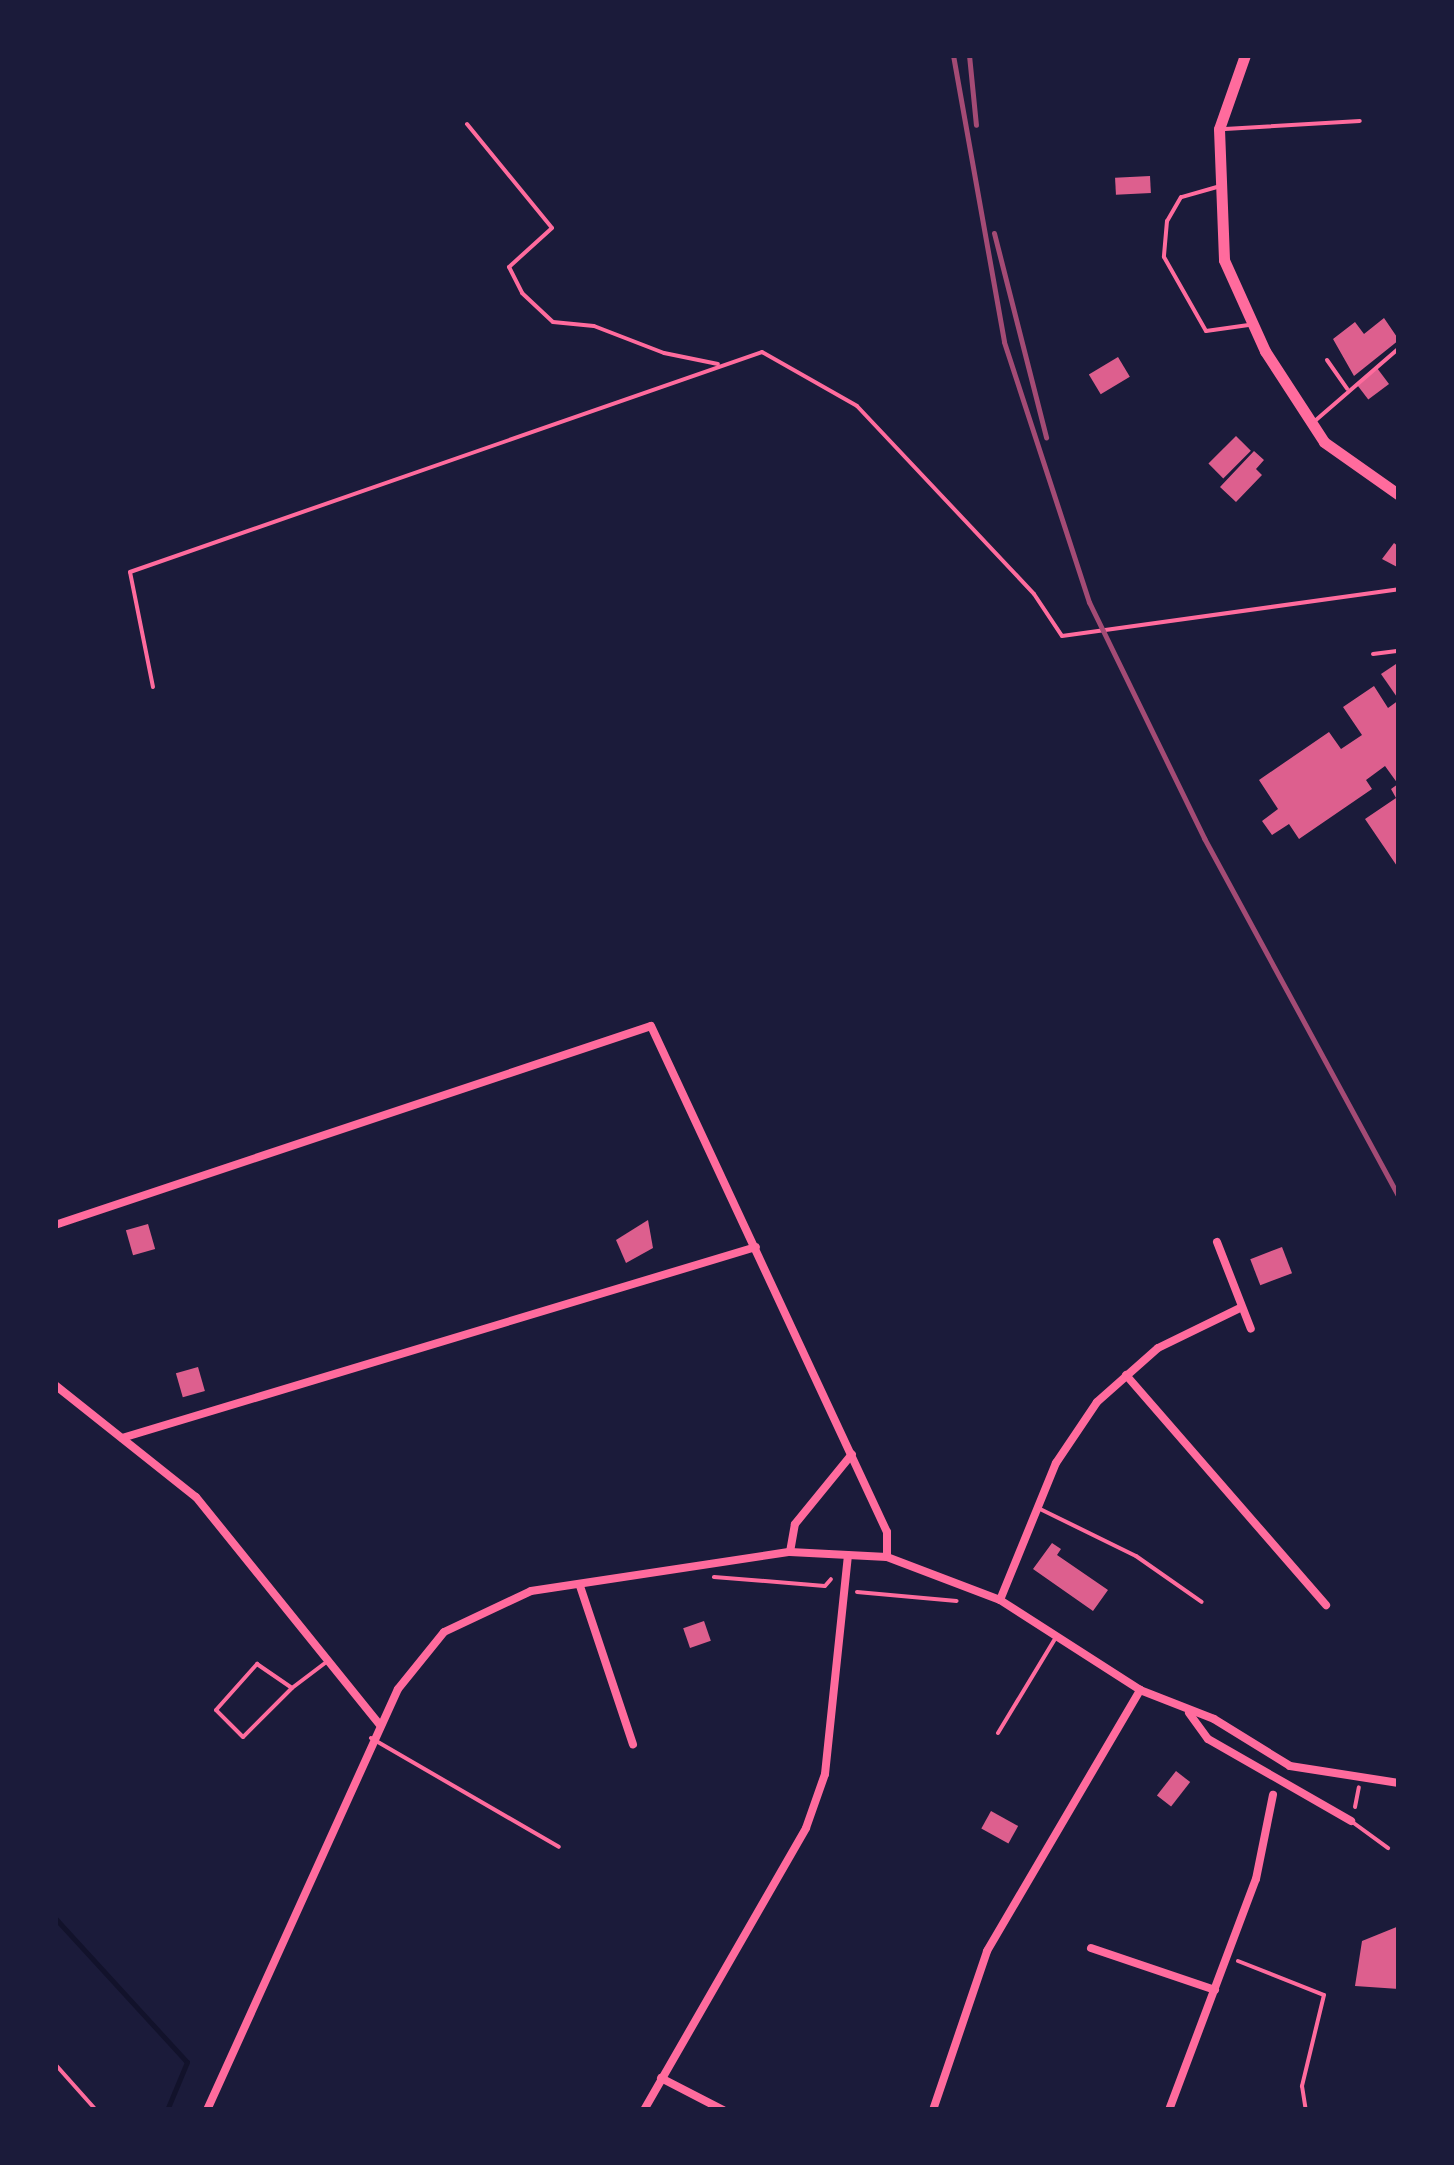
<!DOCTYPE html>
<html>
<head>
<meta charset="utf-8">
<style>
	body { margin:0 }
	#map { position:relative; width:1454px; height:2165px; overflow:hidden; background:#1b1b3a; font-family:"PT Sans Narrow",sans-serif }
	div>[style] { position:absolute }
	.stream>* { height:5px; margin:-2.5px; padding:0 2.5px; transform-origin:2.5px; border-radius:2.5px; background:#12122b }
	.building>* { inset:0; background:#dd5f8e; transform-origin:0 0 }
	.path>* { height:4px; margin:-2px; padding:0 2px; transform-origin:2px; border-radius:2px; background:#ff6b9d }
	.service>* { height:4px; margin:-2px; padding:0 2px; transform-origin:2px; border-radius:2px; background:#ff6b9d }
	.minor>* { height:8px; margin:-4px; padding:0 4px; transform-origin:4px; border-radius:4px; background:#ff6b9d }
	.secondary>* { height:11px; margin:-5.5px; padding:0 5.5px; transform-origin:5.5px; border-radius:5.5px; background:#ff6b9d }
	.rail>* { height:5px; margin:-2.5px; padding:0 2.5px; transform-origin:2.5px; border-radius:2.5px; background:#a44b75 }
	span { translate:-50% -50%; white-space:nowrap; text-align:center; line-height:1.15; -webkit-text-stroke:8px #1b1b3a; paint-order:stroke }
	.frame { position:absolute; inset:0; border:58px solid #1b1b3a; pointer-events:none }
</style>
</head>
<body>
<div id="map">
	<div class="stream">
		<i style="left:55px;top:1918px;width:195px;rotate:47.5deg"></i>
		<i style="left:187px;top:2062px;width:52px;rotate:112.6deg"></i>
	</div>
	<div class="building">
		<i style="left:1150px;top:176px;width:17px;height:35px;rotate:87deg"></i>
		<i style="clip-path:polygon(1384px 318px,1399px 340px,1354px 376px,1333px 339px,1355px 322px,1364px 334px)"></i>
		<i style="left:1118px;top:357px;width:23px;height:34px;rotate:59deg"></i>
		<i style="left:1377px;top:368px;width:20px;height:26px;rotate:53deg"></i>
		<i style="left:1236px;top:436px;width:21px;height:39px;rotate:45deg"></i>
		<i style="clip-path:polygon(1254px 451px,1264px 460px,1256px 469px,1262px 475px,1236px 502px,1220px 487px)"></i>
		<i style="clip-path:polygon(1394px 543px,1399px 547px,1399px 568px,1382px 559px)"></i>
		<i style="clip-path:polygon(1399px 662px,1399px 700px,1381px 674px)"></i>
		<i style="clip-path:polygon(1374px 686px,1388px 708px,1399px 700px,1399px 869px,1365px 819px,1396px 798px,1391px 789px,1398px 784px,1385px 766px,1366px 780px,1372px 789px,1299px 839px,1289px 824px,1272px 835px,1262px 821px,1278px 809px,1259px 780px,1329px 732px,1341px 749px,1362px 735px,1343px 707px)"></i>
		<i style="clip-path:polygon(648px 1220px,653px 1248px,626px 1263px,616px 1240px)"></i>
		<i style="left:148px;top:1224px;width:26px;height:23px;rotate:74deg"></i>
		<i style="left:1282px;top:1247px;width:28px;height:34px;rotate:69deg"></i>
		<i style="left:198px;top:1367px;width:25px;height:23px;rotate:74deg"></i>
		<i style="clip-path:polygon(1052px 1543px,1061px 1549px,1057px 1555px,1108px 1590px,1093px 1611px,1033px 1569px)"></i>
		<i style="left:704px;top:1621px;width:21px;height:22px;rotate:71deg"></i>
		<i style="left:1176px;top:1771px;width:18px;height:31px;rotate:38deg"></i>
		<i style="left:991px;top:1811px;width:31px;height:20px;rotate:29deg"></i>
		<i style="clip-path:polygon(1399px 1926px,1399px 1989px,1355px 1986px,1362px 1941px)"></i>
	</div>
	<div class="path">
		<i style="left:714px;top:1577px;width:111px;rotate:4.6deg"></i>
		<i style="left:825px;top:1586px;width:9px;rotate:-49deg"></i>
		<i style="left:857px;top:1592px;width:100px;rotate:5.1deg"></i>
		<i style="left:1355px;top:1807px;width:20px;rotate:-79deg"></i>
		<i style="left:1238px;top:1961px;width:92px;rotate:21.6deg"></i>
		<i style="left:1324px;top:1995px;width:94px;rotate:103.6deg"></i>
		<i style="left:1302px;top:2086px;width:24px;rotate:81deg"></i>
		<i style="left:55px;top:2064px;width:62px;rotate:48.3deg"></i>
	</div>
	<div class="service">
		<i style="left:467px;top:124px;width:134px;rotate:50.7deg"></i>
		<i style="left:552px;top:228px;width:58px;rotate:137.8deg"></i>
		<i style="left:509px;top:267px;width:29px;rotate:63deg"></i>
		<i style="left:522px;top:293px;width:42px;rotate:43.1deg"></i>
		<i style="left:553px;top:322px;width:41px;rotate:5.6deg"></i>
		<i style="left:594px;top:326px;width:75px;rotate:21.1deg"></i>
		<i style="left:664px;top:353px;width:55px;rotate:11.5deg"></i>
		<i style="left:1225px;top:129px;width:135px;rotate:-3.4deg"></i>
		<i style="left:1217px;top:187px;width:37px;rotate:164deg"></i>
		<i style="left:1181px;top:197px;width:28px;rotate:120deg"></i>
		<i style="left:1167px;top:221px;width:36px;rotate:95deg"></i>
		<i style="left:1164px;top:257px;width:85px;rotate:60.4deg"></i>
		<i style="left:1206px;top:331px;width:43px;rotate:-7.9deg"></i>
		<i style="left:1327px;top:360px;width:35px;rotate:55deg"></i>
		<i style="left:1316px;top:420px;width:110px;rotate:-40.9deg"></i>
		<i style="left:1373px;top:654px;width:26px;rotate:-7deg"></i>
		<i style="left:153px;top:687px;width:117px;rotate:-101.3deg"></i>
		<i style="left:130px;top:572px;width:669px;rotate:-19.19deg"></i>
		<i style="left:762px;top:352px;width:109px;rotate:29.6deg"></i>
		<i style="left:857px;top:406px;width:258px;rotate:46.7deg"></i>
		<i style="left:1034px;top:594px;width:50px;rotate:56.3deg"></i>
		<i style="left:1062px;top:636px;width:340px;rotate:-7.9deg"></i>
		<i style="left:1038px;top:1508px;width:109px;rotate:26.1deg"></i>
		<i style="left:1136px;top:1556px;width:80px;rotate:34.9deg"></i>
		<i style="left:292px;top:1688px;width:69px;rotate:135deg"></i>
		<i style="left:243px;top:1737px;width:38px;rotate:-135deg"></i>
		<i style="left:216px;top:1710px;width:62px;rotate:-48.3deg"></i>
		<i style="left:257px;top:1664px;width:42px;rotate:34.4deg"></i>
		<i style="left:292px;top:1688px;width:41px;rotate:-37.1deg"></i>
		<i style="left:998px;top:1733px;width:110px;rotate:-58.8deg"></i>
		<i style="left:371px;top:1738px;width:217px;rotate:30.1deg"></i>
		<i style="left:1351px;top:1821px;width:46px;rotate:36.1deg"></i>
	</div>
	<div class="minor">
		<i style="left:55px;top:1225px;width:628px;rotate:-18.46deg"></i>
		<i style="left:651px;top:1026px;width:558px;rotate:65deg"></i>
		<i style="left:887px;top:1532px;width:25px;rotate:90deg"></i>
		<i style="left:1217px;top:1242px;width:93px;rotate:68.7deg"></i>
		<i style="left:1126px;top:1375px;width:305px;rotate:49deg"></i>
		<i style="left:55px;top:1385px;width:180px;rotate:38.5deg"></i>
		<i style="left:196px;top:1497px;width:292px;rotate:51.1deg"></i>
		<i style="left:122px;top:1438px;width:662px;rotate:-16.77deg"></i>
		<i style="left:790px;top:1552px;width:28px;rotate:-80deg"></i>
		<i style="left:795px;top:1524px;width:90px;rotate:-50.8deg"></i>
		<i style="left:580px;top:1586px;width:167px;rotate:71.5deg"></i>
		<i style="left:1000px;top:1600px;width:148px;rotate:-67.8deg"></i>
		<i style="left:1056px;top:1463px;width:73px;rotate:-56.1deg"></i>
		<i style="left:1097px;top:1402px;width:81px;rotate:-41.5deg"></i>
		<i style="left:1158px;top:1348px;width:91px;rotate:-26deg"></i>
		<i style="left:1189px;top:1713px;width:32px;rotate:54deg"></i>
		<i style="left:1208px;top:1739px;width:165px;rotate:29.8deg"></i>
		<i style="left:1091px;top:1948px;width:131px;rotate:18.7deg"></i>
		<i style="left:661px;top:2078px;width:70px;rotate:27.3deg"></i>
		<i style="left:207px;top:2110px;width:462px;rotate:-65.6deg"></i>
		<i style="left:398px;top:1689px;width:73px;rotate:-51.1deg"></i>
		<i style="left:444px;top:1632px;width:96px;rotate:-25.2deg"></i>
		<i style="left:531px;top:1591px;width:262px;rotate:-8.6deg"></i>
		<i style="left:790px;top:1552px;width:97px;rotate:3deg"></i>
		<i style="left:887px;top:1557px;width:121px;rotate:20.8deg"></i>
		<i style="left:1000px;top:1600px;width:166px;rotate:32.7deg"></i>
		<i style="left:1140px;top:1690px;width:79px;rotate:21.4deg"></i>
		<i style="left:1214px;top:1719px;width:89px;rotate:31.7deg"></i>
		<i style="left:1290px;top:1766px;width:110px;rotate:8.9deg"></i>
		<i style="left:644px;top:2110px;width:325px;rotate:-60.1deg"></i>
		<i style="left:806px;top:1828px;width:57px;rotate:-70.6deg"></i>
		<i style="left:825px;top:1774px;width:220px;rotate:-84deg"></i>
		<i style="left:933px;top:2110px;width:168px;rotate:-71.2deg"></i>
		<i style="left:987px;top:1951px;width:303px;rotate:-59.6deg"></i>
		<i style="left:1169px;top:2110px;width:247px;rotate:-69.4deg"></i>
		<i style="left:1256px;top:1879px;width:86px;rotate:-78.6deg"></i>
	</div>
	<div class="secondary">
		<i style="left:1245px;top:55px;width:78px;rotate:109.4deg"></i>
		<i style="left:1219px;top:129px;width:131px;rotate:87.8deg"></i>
		<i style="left:1224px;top:260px;width:100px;rotate:65.7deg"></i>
		<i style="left:1265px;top:351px;width:108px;rotate:57deg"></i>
		<i style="left:1324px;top:442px;width:92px;rotate:35.2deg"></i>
	</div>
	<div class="rail">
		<i style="left:953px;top:55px;width:291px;rotate:79.9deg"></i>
		<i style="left:1004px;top:342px;width:274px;rotate:71.9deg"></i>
		<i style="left:1089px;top:602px;width:263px;rotate:64deg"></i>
		<i style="left:1204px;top:838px;width:409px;rotate:61.5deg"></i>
		<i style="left:969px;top:55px;width:70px;rotate:84.3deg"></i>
		<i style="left:994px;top:233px;width:211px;rotate:75.7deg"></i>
	</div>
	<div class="frame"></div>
</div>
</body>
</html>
